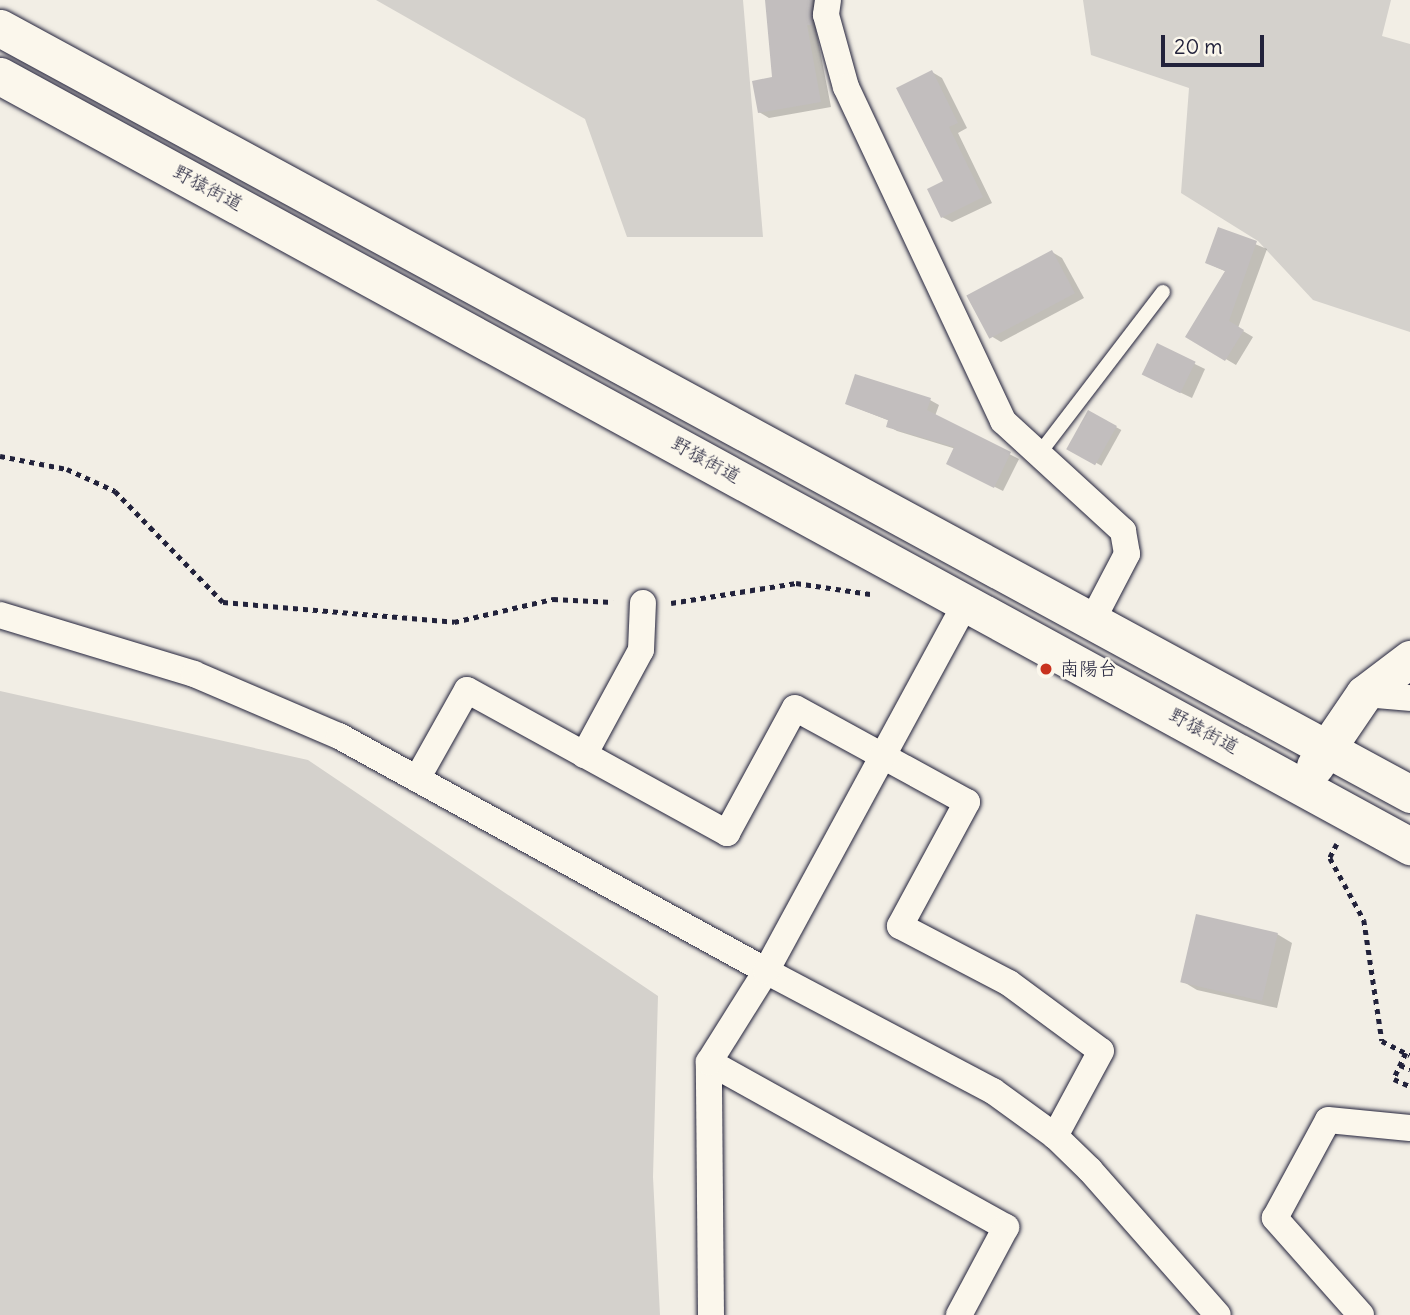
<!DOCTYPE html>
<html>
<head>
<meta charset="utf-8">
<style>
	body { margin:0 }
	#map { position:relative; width:1410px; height:1315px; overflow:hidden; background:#f2eee5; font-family:Delius,"Klee One",sans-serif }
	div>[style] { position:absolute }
	.green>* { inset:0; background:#d4d1cc }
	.shadow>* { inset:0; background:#0003; transform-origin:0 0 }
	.building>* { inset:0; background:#c2bebe; transform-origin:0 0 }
	.path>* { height:4.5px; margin-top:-2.25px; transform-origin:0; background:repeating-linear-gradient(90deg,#22223b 0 5px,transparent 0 10px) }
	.roads { filter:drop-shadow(0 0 2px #22223b) drop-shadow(0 0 2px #22223b) }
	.lane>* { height:14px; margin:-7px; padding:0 7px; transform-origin:7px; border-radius:7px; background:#fbf7ec }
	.street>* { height:26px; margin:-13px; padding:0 13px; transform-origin:13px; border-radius:13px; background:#fbf7ec }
	.secondary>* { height:37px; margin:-18.5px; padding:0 18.5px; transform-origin:18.5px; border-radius:18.5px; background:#fbf7ec }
	.dots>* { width:19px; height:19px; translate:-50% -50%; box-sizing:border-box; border:4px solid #fbf7ec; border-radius:50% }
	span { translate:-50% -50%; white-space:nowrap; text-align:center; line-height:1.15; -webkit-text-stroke:5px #fbf7ec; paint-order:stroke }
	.street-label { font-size:19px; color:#22223b }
	.poi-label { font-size:19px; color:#22223b }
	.left { translate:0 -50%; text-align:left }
	.scale { position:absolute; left:1161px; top:35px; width:103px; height:32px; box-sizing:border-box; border:4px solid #22223b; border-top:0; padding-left:9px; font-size:21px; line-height:24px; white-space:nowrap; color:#22223b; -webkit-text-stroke:5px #fbf7ec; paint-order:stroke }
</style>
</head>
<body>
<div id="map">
	<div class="green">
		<i style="clip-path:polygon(376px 0,743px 0,763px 237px,627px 237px,585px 119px)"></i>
		<i style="clip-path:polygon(1083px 0,1391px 0,1382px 36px,1410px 44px,1410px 332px,1313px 300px,1258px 241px,1181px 193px,1189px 88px,1091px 55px)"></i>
		<i style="clip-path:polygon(0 691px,308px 760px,658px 996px,653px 1177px,660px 1315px,0 1315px)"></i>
	</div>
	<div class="shadow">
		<i style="clip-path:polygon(767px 0,821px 0,822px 30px,816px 30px,831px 107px,769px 118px,759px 112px,774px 79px)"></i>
		<i style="clip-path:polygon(932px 72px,942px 78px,967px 128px,958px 133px,992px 203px,952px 222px,942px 217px,945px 182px)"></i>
		<i style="clip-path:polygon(1219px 229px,1267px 249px,1238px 328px,1253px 337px,1236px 365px,1187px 336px,1227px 272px,1207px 263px)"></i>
		<i style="clip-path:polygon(1052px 252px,1062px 258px,1084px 298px,1001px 342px,991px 336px)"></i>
		<i style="clip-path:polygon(1158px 346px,1205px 369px,1192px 398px,1154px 380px)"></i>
		<i style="clip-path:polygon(930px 400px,939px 405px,935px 416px,1019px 459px,1003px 491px,957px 468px,956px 449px,897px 431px,888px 426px,890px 421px,847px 404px)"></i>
		<i style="left:1089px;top:412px;width:37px;height:41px;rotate:29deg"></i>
		<i style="clip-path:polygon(1277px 934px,1292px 943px,1277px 1008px,1197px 990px,1182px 981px)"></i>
	</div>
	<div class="building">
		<i style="clip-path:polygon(765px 0,812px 0,812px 25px,807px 25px,821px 102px,758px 113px,752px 81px,772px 77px)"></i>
		<i style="clip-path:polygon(932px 70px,958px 123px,949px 127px,983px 197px,941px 218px,927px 189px,943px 181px,896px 88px)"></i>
		<i style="clip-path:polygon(1218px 227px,1257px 241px,1229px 321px,1244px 330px,1225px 361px,1185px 337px,1225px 271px,1205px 263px)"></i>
		<i style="left:1052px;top:250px;width:49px;height:97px;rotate:62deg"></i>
		<i style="left:1157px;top:343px;width:43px;height:35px;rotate:26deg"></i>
		<i style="clip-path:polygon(855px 374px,931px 398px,927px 410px,1011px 452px,994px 488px,946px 464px,954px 447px,886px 427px,888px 420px,845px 404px)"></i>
		<i style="left:1088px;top:410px;width:33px;height:45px;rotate:29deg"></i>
		<i style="left:1196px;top:914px;width:84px;height:70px;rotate:13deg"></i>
	</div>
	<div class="path">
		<i style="left:0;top:456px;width:68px;rotate:11deg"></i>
		<i style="left:67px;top:469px;width:53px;rotate:24.6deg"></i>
		<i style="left:115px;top:491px;width:155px;rotate:45.8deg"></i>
		<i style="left:223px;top:602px;width:232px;rotate:4.9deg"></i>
		<i style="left:454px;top:622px;width:102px;rotate:-13.1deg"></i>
		<i style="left:553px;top:599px;width:60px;rotate:2.9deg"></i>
		<i style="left:671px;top:603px;width:127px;rotate:-9.1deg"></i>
		<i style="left:796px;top:583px;width:75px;rotate:8.5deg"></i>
		<i style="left:1337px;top:844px;width:16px;rotate:117deg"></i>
		<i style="left:1330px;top:858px;width:71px;rotate:61.3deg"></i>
		<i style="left:1364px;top:920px;width:122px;rotate:81.5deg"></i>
		<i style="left:1382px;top:1041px;width:31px;rotate:27deg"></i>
		<i style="left:1406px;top:1053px;width:29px;rotate:115deg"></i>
		<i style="left:1394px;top:1079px;width:17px;rotate:24deg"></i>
		<i style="left:1400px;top:1065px;width:11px;rotate:22deg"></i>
	</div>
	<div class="roads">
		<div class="lane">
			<i style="left:1039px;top:454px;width:204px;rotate:-52.6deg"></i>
		</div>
		<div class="street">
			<i style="left:828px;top:0;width:15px;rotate:98deg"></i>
			<i style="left:826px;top:15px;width:75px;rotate:74.5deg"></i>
			<i style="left:846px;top:87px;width:369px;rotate:64.8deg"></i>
			<i style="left:1003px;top:421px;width:163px;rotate:42.5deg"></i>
			<i style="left:1123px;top:531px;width:23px;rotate:80deg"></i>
			<i style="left:1127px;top:554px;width:78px;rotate:117.6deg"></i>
			<i style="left:0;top:615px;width:203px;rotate:16.9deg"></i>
			<i style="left:194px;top:674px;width:158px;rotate:23.2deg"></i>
			<i style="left:339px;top:736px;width:487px;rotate:28.8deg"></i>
			<i style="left:766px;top:971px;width:257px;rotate:27.9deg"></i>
			<i style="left:993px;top:1091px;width:77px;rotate:36deg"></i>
			<i style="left:1055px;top:1136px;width:49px;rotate:44.2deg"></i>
			<i style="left:1090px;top:1170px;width:193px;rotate:48.6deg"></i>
			<i style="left:1364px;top:694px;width:46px;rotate:5deg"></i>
			<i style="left:584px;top:755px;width:119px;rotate:-61.5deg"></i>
			<i style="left:641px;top:650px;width:47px;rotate:-87.6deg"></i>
			<i style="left:417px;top:779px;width:102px;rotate:-60.7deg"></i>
			<i style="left:467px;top:690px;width:297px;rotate:28.8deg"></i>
			<i style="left:727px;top:833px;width:142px;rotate:-61.5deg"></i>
			<i style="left:795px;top:708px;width:196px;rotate:28.7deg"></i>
			<i style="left:967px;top:802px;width:141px;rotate:118.4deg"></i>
			<i style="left:900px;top:926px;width:123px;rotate:27.6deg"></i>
			<i style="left:1009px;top:983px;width:114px;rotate:36.5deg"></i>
			<i style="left:1101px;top:1051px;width:97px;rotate:118.4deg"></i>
			<i style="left:709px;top:1062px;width:340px;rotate:29.1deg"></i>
			<i style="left:1006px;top:1227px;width:100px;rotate:118.1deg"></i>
			<i style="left:711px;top:1315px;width:253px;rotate:-90.5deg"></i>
			<i style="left:709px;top:1062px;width:107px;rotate:-57.9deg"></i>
			<i style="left:766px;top:971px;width:420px;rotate:-61.5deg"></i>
			<i style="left:1361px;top:1315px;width:130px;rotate:-131.6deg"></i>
			<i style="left:1275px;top:1218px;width:111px;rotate:-61.6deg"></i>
			<i style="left:1328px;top:1120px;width:82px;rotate:5.6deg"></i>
		</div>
		<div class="secondary">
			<i style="left:0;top:28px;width:1605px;rotate:28.51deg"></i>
			<i style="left:0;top:76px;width:1607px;rotate:28.64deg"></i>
			<i style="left:1315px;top:766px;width:87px;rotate:-55.8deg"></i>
			<i style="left:1364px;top:694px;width:58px;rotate:-37.3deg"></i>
		</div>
	</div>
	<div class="dots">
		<i style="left:1046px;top:669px;background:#c8321e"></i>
	</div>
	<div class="street-label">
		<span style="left:208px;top:188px;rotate:28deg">野猿街道</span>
		<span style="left:706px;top:460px;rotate:29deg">野猿街道</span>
		<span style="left:1204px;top:731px;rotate:28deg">野猿街道</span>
	</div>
	<div class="poi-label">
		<span class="left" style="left:1060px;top:669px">南陽台</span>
	</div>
	<div class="scale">20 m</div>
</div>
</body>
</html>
